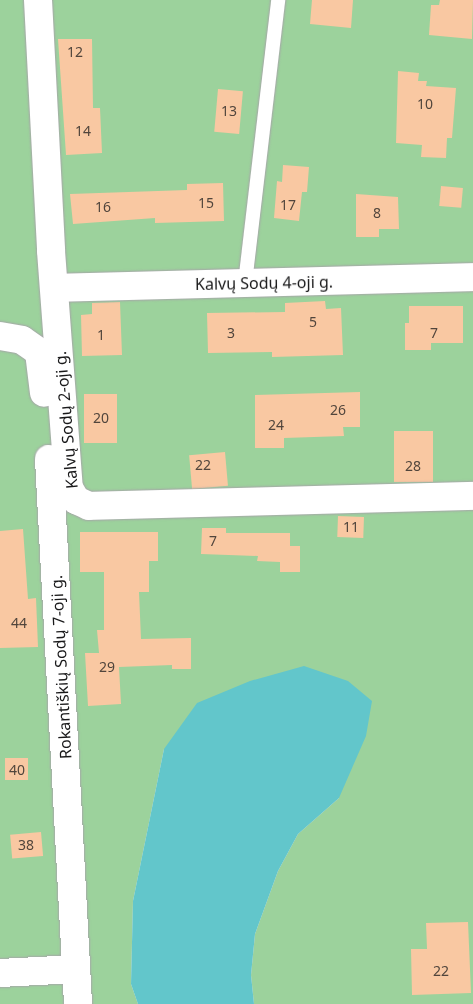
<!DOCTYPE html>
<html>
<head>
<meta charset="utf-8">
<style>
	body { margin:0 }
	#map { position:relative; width:473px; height:1004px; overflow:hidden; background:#ebeaee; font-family:"Noto Sans",sans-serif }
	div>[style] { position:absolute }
	.green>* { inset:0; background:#9cd29c }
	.water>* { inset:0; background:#62c6cb }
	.building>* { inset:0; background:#f9c8a2; transform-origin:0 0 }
	.roads { filter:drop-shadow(0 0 1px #a6a4a8) drop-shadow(0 0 1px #a6a4a8) }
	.service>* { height:14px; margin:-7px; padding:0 7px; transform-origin:7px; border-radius:7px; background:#fff }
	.minor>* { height:28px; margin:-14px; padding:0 14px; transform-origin:14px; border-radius:14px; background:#fff }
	span { translate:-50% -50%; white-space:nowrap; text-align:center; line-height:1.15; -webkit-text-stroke:4px #fff; paint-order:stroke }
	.number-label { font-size:14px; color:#51453c }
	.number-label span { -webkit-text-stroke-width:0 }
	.street-label { font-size:16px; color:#19191a }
</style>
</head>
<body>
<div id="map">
	<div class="green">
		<i style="clip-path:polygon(0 0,473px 0,473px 1004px,254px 1004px,251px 975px,255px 934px,278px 871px,298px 834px,339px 798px,164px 749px,133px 901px,131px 984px,138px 1004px,0 1004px)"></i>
	</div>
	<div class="water">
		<i style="clip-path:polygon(304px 666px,348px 681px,372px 701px,366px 736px,339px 798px,298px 834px,278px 871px,255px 934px,251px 975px,254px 1004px,138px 1004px,131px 984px,133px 901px,164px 749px,197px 703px,250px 681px)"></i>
	</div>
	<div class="building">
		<i style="clip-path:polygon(312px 0,353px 0,351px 28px,310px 24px)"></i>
		<i style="clip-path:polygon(440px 0,473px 0,472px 39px,429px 35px,431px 5px,439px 5px)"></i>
		<i style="clip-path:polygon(58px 39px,92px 39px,93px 108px,100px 108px,102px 153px,66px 155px)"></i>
		<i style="clip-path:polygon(398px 71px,419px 73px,418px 81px,427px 81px,426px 86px,456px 88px,452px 138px,447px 138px,446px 158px,421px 157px,422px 145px,396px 143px)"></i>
		<i style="left:218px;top:89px;width:25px;height:43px;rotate:5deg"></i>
		<i style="clip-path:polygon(283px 165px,309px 167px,307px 192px,302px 192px,299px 221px,274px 218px,277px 181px,282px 182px)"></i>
		<i style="clip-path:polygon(223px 183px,224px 221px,155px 223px,155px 218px,73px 224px,70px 194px,187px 190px,187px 184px)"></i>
		<i style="left:441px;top:186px;width:22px;height:20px;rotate:5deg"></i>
		<i style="clip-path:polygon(356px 194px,398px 197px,399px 229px,379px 229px,379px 237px,356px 237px)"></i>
		<i style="clip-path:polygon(325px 301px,326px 309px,341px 308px,343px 355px,272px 357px,272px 352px,208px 353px,207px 313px,285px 312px,285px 303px)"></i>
		<i style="clip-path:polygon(120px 302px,122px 355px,82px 356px,81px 315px,92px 314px,92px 303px)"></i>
		<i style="clip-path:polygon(409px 306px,463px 306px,463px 343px,431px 343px,431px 350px,405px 350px,405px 323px,409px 323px)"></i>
		<i style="clip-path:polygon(360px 392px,360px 427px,343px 427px,344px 436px,284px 438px,284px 448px,255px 448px,255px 395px)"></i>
		<i style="left:84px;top:394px;width:33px;height:49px"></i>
		<i style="left:394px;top:431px;width:39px;height:51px"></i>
		<i style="left:225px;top:452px;width:34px;height:36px;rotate:85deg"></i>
		<i style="left:338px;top:516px;width:26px;height:21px;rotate:2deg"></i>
		<i style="clip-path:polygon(202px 528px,226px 528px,226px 533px,290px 533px,290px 546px,300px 546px,300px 572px,280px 572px,280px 562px,257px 561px,258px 556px,201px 554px)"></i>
		<i style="clip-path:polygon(23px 529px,28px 599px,36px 598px,38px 647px,0 648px,0 531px)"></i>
		<i style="clip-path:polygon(80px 532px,158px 532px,158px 561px,149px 561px,149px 592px,139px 592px,141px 639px,191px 638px,191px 669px,172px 669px,172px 665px,119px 667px,121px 704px,88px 706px,85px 653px,99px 653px,97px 630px,104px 630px,104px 572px,80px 572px)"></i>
		<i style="left:28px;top:758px;width:22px;height:23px;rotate:90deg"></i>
		<i style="left:41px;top:832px;width:24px;height:31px;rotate:85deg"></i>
		<i style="clip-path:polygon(468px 922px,471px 993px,412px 995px,411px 949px,427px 949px,426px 923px)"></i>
	</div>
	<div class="roads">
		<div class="service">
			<i style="left:245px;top:283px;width:285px;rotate:-83.3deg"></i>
		</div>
		<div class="minor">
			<i style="left:38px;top:0;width:251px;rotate:87deg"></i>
			<i style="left:51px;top:251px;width:238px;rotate:85.7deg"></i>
			<i style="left:69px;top:488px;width:14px;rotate:60deg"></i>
			<i style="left:76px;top:500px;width:14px;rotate:25deg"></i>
			<i style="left:89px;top:506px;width:384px;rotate:-1.5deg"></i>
			<i style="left:55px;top:288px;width:418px;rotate:-1.5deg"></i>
			<i style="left:0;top:336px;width:22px;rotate:10deg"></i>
			<i style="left:22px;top:340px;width:21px;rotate:35deg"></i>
			<i style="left:39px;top:352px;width:41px;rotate:83deg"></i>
			<i style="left:49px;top:459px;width:546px;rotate:86.95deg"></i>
			<i style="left:0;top:973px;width:76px;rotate:-3deg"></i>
		</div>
	</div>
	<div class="number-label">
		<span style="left:75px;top:52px">12</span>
		<span style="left:425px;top:104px">10</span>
		<span style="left:229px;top:111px">13</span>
		<span style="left:83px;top:131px">14</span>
		<span style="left:206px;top:203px">15</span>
		<span style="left:288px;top:205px">17</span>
		<span style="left:103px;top:207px">16</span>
		<span style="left:377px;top:213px">8</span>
		<span style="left:313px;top:322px">5</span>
		<span style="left:231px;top:333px">3</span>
		<span style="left:434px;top:333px">7</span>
		<span style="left:101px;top:335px">1</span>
		<span style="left:338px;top:410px">26</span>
		<span style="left:101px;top:418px">20</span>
		<span style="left:276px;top:425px">24</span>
		<span style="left:203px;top:465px">22</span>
		<span style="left:413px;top:466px">28</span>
		<span style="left:351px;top:527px">11</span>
		<span style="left:213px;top:541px">7</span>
		<span style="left:19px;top:623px">44</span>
		<span style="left:107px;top:667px">29</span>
		<span style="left:17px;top:770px">40</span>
		<span style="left:26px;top:845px">38</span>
		<span style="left:441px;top:971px">22</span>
	</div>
	<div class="street-label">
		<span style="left:264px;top:283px;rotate:-1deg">Kalvų Sodų 4-oji g.</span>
		<span style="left:66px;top:420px;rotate:-95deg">Kalvų Sodų 2-oji g.</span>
		<span style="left:61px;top:667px;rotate:-93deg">Rokantiškių Sodų 7-oji g.</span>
	</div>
</div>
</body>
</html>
